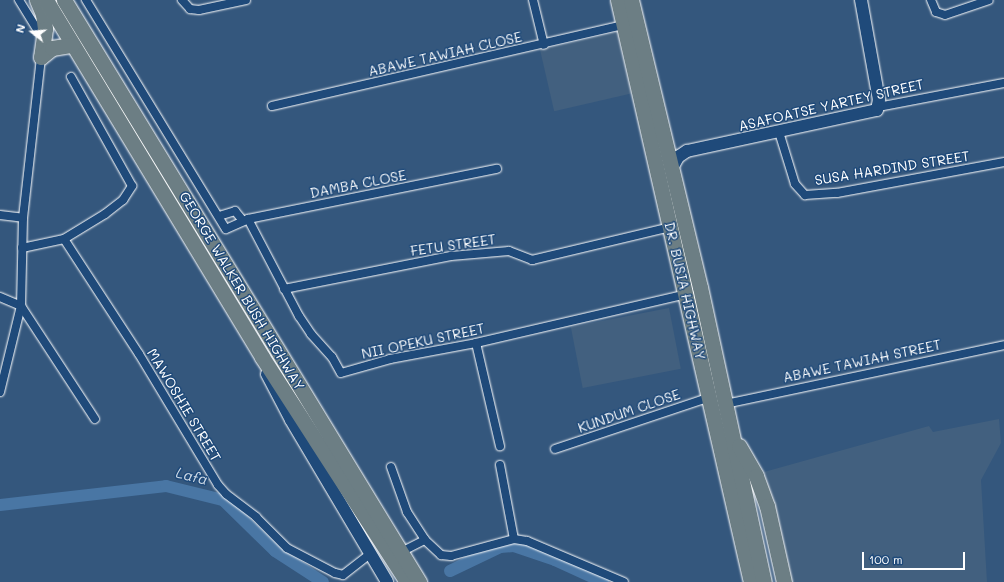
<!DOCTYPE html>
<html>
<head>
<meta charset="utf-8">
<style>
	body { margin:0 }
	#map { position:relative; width:1004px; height:582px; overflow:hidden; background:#34577d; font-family:Mali,sans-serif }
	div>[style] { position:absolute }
	.built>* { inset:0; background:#42607f; transform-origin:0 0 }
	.river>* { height:12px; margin:-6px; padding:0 6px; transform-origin:6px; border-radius:6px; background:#4976a4 }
	.roads { filter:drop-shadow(0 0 1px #fff) drop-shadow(0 0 1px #fff) }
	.street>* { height:8px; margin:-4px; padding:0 4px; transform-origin:4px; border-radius:4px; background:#1f4a7a }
	.secondary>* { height:12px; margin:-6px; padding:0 6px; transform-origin:6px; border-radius:6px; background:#1f4a7a }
	.highway>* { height:15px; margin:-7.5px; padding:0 7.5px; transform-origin:7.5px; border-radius:7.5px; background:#6c7e84 }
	span { translate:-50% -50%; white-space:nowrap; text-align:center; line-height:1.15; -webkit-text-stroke:3px #1f4a7a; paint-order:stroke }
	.street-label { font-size:14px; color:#fff }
	.water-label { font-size:15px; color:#d2dde8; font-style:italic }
	.north { position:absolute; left:12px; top:12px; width:40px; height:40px; -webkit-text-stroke:3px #1f4a7a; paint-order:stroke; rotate:287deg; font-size:11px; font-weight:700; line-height:16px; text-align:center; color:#fff }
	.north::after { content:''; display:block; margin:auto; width:14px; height:18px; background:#fff; clip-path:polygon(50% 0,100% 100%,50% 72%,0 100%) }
	.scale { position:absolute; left:862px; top:552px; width:103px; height:18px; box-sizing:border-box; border:2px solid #fff; border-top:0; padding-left:5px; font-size:12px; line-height:14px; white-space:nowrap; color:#fff; -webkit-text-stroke:3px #1f4a7a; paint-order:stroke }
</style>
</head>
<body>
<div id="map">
	<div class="built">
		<i style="left:617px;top:32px;width:63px;height:79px;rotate:77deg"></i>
		<i style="left:669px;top:308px;width:62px;height:100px;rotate:79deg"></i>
		<i style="clip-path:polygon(999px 419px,1001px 443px,981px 480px,987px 582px,790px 582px,764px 472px,929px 426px,933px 432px)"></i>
	</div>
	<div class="river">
		<i style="left:0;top:505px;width:167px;rotate:-6.5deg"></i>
		<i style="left:166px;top:486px;width:59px;rotate:13.8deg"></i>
		<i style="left:223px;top:500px;width:73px;rotate:44.4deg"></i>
		<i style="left:275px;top:551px;width:57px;rotate:32.9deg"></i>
		<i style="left:450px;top:571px;width:55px;rotate:-25.6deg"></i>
		<i style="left:500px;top:547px;width:14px;rotate:-4deg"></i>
		<i style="left:514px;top:546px;width:43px;rotate:18.9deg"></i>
		<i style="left:555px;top:560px;width:53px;rotate:24.6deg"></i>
	</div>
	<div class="roads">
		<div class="street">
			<i style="left:19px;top:0;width:46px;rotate:58.4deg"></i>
			<i style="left:86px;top:0;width:268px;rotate:58.6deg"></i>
			<i style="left:226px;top:229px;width:24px;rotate:-24deg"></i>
			<i style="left:248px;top:219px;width:254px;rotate:-11.4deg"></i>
			<i style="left:182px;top:0;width:12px;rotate:48deg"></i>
			<i style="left:190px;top:9px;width:9px;rotate:6deg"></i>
			<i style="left:199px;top:10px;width:48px;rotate:-12deg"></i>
			<i style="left:533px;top:0;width:46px;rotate:76.3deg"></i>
			<i style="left:931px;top:0;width:13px;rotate:67deg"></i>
			<i style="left:936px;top:12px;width:9px;rotate:18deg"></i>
			<i style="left:945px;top:15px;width:46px;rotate:-18.8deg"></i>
			<i style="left:272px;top:106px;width:361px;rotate:-13deg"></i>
			<i style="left:878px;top:107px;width:128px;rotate:-10.8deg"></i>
			<i style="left:779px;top:132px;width:54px;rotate:72.9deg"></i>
			<i style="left:795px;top:184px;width:15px;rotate:48deg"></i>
			<i style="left:805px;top:195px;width:32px;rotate:-4deg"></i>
			<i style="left:837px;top:193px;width:170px;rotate:-10.5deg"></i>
			<i style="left:0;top:215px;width:23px;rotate:7deg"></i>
			<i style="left:219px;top:216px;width:17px;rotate:-17deg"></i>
			<i style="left:235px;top:211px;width:13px;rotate:51deg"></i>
			<i style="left:248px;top:219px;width:110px;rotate:62.3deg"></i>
			<i style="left:299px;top:316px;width:22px;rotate:56deg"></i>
			<i style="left:311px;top:334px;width:31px;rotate:48deg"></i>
			<i style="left:332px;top:357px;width:18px;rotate:61deg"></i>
			<i style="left:341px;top:373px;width:51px;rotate:-15.9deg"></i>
			<i style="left:390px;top:359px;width:87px;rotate:-10.5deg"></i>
			<i style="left:476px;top:343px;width:216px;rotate:-13.1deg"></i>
			<i style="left:64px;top:239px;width:137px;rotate:56.9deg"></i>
			<i style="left:139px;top:354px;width:153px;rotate:58.9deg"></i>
			<i style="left:218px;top:485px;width:12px;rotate:48deg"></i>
			<i style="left:226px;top:494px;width:38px;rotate:37deg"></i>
			<i style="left:256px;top:517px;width:44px;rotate:45deg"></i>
			<i style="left:287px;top:548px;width:54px;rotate:27.5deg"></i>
			<i style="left:335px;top:573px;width:8px;rotate:14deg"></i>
			<i style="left:343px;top:575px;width:34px;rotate:-38deg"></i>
			<i style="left:22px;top:248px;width:43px;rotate:-12.1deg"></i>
			<i style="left:64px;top:239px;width:48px;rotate:-31.4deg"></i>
			<i style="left:105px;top:214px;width:23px;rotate:-38deg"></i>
			<i style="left:123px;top:200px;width:17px;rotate:-57deg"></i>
			<i style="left:132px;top:186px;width:125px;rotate:-119.2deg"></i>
			<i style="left:284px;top:289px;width:170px;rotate:-11.2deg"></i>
			<i style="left:451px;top:256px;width:58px;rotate:-4.9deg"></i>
			<i style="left:509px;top:251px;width:25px;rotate:21deg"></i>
			<i style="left:532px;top:260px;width:142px;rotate:-13.4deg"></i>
			<i style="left:0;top:297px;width:23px;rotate:23deg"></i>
			<i style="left:21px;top:306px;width:135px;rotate:56.8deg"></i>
			<i style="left:476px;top:343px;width:106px;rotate:76.9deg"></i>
			<i style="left:0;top:392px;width:89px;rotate:-76.3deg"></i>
			<i style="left:21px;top:306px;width:88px;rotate:-88.7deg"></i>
			<i style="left:23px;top:218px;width:162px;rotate:-83.6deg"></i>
			<i style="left:725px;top:404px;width:285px;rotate:-11.9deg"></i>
			<i style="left:555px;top:449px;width:163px;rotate:-18.5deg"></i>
			<i style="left:500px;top:465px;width:75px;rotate:79.3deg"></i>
			<i style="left:391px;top:467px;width:48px;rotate:70.4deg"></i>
			<i style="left:407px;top:512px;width:33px;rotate:57deg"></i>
			<i style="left:425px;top:540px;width:22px;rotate:43deg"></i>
			<i style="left:441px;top:555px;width:10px;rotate:6deg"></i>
			<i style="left:451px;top:556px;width:65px;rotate:-15.1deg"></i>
			<i style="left:514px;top:539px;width:13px;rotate:9deg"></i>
			<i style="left:527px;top:541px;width:105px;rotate:22.9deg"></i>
			<i style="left:401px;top:552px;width:27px;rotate:-27deg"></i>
		</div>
		<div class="secondary">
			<i style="left:672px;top:168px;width:13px;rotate:-61deg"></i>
			<i style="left:678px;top:157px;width:11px;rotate:-34deg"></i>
			<i style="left:687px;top:151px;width:194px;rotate:-12.2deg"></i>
			<i style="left:877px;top:110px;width:10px;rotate:-79deg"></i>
			<i style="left:879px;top:100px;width:102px;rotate:-100.2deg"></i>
			<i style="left:267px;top:374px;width:52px;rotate:62.4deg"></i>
			<i style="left:291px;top:420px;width:188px;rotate:59.3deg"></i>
		</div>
		<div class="highway">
			<i style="left:37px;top:0;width:15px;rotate:67deg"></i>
			<i style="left:43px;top:14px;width:15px;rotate:82deg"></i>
			<i style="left:45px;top:29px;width:28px;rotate:98deg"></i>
			<i style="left:46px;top:0;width:417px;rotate:58.8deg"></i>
			<i style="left:262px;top:357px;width:268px;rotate:57.2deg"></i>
			<i style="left:64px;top:0;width:682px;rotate:58.62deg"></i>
			<i style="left:618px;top:0;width:597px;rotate:77.13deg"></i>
			<i style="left:631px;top:0;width:295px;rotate:76.5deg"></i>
			<i style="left:700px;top:287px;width:302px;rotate:77.8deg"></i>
			<i style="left:41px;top:57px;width:14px;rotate:-39deg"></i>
			<i style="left:52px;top:48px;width:20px;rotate:-9deg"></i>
			<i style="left:739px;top:446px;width:34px;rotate:60deg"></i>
			<i style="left:756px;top:476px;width:32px;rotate:70deg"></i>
			<i style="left:767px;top:506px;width:78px;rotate:77.4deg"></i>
		</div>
	</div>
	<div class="street-label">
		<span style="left:445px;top:54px;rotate:-13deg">ABAWE TAWIAH CLOSE</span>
		<span style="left:831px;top:105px;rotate:-13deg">ASAFOATSE YARTEY STREET</span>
		<span style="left:892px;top:168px;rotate:-9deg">SUSA HARDIND STREET</span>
		<span style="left:358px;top:184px;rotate:-11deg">DAMBA CLOSE</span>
		<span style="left:453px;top:245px;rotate:-8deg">FETU STREET</span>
		<span style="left:242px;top:291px;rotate:59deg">GEORGE WALKER BUSH HIGHWAY</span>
		<span style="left:685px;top:291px;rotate:77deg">DR. BUSIA HIGHWAY</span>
		<span style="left:423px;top:341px;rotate:-12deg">NII OPEKU STREET</span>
		<span style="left:862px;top:361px;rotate:-12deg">ABAWE TAWIAH STREET</span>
		<span style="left:184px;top:405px;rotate:59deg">MAWOSHIE STREET</span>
		<span style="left:629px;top:411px;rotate:-19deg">KUNDUM CLOSE</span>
	</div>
	<div class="water-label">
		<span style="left:192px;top:476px;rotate:14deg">Lafa</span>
	</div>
	<div class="north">N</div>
	<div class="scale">100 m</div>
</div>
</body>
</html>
